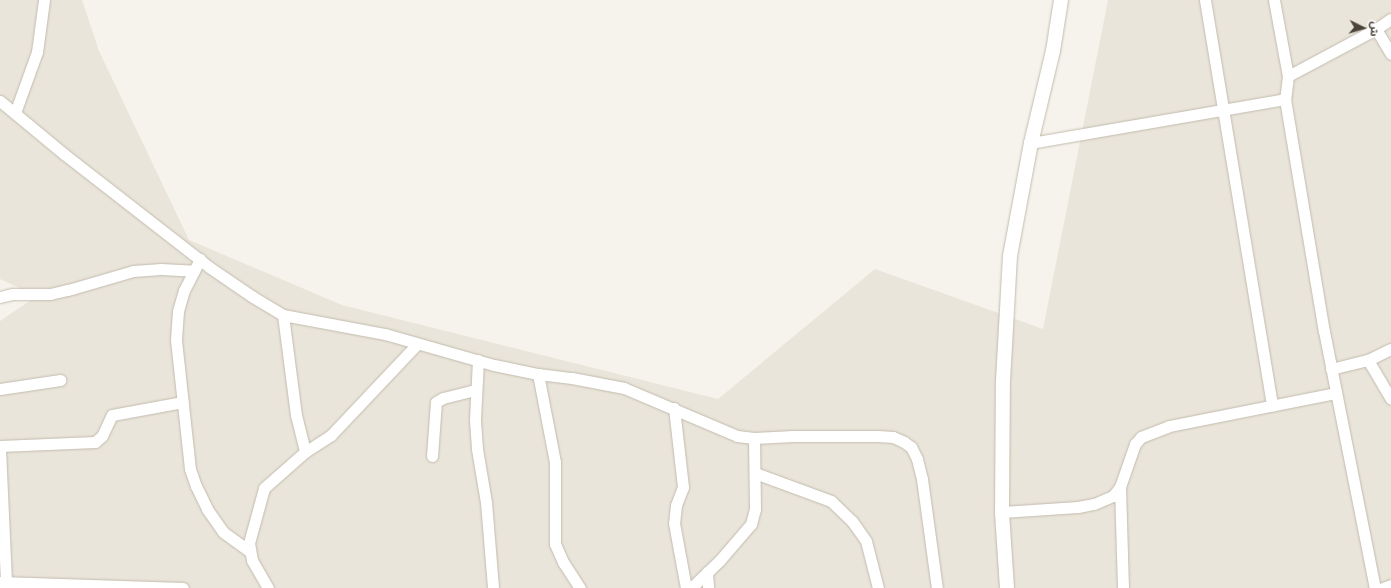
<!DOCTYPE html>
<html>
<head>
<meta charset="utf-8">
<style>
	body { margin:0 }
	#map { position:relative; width:1391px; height:588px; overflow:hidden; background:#f6f3ec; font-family:Mulish,"Noto Sans Arabic",sans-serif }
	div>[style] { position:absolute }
	.residential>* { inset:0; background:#eae5da }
	.roads { filter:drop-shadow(0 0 1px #c2bbae) drop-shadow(0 0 1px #c2bbae) }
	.minor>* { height:11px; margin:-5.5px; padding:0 5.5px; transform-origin:5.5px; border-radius:5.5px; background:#fff }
	.tertiary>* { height:14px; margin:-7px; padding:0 7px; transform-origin:7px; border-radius:7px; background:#fff }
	span { translate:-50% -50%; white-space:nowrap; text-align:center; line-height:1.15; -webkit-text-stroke:4px #fff; paint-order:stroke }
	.north { position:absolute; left:1343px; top:8px; width:40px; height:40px; -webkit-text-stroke:3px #fff; paint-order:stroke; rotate:95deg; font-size:11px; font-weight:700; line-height:16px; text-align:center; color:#4b4439 }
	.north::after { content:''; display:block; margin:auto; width:14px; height:18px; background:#4b4439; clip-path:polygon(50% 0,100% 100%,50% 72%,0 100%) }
</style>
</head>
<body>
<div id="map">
	<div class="residential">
		<i style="clip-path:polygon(0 0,82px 0,99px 51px,189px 240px,342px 305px,718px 399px,875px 269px,1043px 329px,1108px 0,1391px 0,1391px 588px,0 588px,0 321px,37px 296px,0 279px)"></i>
	</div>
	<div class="roads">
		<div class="minor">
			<i style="left:1205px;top:0;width:411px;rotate:80.6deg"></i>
			<i style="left:1274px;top:0;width:77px;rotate:79.6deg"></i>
			<i style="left:1288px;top:76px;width:23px;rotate:97deg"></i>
			<i style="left:1285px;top:99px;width:235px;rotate:80.5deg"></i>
			<i style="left:1324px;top:331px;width:262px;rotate:78.8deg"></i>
			<i style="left:1376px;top:29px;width:18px;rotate:-34deg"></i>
			<i style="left:1288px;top:76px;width:100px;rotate:-28.1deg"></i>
			<i style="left:1376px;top:29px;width:29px;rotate:59deg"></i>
			<i style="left:0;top:101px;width:83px;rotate:39.6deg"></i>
			<i style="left:64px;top:154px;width:184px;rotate:37.9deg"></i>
			<i style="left:209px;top:267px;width:53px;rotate:34.3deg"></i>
			<i style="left:253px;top:297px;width:35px;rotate:31deg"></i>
			<i style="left:283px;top:315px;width:104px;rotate:10.6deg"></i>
			<i style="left:385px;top:334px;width:113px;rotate:15.9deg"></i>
			<i style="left:494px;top:365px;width:45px;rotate:11.6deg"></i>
			<i style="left:538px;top:374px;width:34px;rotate:7deg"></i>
			<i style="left:572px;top:378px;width:53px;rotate:10.9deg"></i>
			<i style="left:624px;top:388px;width:123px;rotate:23deg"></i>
			<i style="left:737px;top:436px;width:17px;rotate:7deg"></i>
			<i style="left:754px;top:438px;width:39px;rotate:-3deg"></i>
			<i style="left:793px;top:436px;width:85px"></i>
			<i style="left:878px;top:436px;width:15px;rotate:4deg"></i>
			<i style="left:893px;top:437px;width:12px;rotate:24deg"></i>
			<i style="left:904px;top:442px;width:9px;rotate:36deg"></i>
			<i style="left:911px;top:447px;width:13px;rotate:63deg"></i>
			<i style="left:917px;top:459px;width:21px;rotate:76deg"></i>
			<i style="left:922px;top:479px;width:110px;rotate:82.2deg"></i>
			<i style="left:15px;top:113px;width:65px;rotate:-70.2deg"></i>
			<i style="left:37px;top:52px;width:52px;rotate:-82.3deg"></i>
			<i style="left:1031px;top:143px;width:258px;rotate:-9.8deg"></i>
			<i style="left:200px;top:259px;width:35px;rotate:117deg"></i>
			<i style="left:184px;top:290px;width:22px;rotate:106deg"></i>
			<i style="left:178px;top:311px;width:29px;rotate:94deg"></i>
			<i style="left:176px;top:340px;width:130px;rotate:83.8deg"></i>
			<i style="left:190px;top:469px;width:18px;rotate:71deg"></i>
			<i style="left:196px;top:486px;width:25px;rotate:64deg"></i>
			<i style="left:207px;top:509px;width:28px;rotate:55deg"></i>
			<i style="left:223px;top:532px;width:32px;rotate:36deg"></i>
			<i style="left:0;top:297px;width:12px;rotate:-14deg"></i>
			<i style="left:12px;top:294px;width:38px"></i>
			<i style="left:50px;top:294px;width:18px;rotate:-13deg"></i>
			<i style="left:68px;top:290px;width:68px;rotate:-16.3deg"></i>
			<i style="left:133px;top:271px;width:28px;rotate:-4deg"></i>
			<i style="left:161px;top:269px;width:33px;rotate:3deg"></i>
			<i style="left:283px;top:315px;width:101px;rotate:82.6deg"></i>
			<i style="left:296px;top:415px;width:38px;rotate:76deg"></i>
			<i style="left:478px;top:360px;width:60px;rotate:92.9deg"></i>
			<i style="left:475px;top:420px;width:29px;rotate:86deg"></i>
			<i style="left:477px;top:449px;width:54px;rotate:80.4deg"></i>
			<i style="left:486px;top:502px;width:86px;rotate:85.3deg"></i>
			<i style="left:1368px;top:360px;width:45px;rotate:59.5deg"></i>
			<i style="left:1331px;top:369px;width:38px;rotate:-14deg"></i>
			<i style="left:1368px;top:360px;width:25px;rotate:-26deg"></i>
			<i style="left:538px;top:374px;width:90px;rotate:79.1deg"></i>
			<i style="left:555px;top:462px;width:82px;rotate:90deg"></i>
			<i style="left:555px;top:544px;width:20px;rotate:66deg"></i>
			<i style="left:563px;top:562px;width:31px;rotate:57deg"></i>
			<i style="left:0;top:389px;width:61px;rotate:-8.5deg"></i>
			<i style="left:674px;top:408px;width:80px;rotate:83.5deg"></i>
			<i style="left:683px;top:487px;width:19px;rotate:111deg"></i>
			<i style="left:676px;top:505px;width:18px;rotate:96deg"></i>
			<i style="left:674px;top:523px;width:66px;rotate:79.5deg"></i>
			<i style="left:0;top:446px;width:95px;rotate:-2.4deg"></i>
			<i style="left:95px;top:442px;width:9px;rotate:-41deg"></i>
			<i style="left:102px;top:436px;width:23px;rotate:-65deg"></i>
			<i style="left:112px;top:415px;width:72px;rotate:-10.4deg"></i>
			<i style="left:0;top:449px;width:133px;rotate:87.4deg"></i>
			<i style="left:432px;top:456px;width:54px;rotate:-85.8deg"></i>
			<i style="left:436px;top:402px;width:8px;rotate:-30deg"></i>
			<i style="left:443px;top:398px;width:33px;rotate:-14deg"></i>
			<i style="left:755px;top:473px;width:81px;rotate:20.2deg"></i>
			<i style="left:831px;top:501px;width:29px;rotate:44deg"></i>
			<i style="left:852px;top:521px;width:24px;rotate:55deg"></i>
			<i style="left:866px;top:541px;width:49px;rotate:75.7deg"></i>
			<i style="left:1120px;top:487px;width:101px;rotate:88.3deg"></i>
			<i style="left:1002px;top:512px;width:76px;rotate:-3.8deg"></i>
			<i style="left:1078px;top:507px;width:16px;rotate:-11deg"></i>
			<i style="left:1094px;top:504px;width:21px;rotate:-23deg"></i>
			<i style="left:1113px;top:496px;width:11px;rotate:-52deg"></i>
			<i style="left:1120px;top:487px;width:46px;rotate:-70.8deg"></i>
			<i style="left:1135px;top:444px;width:9px;rotate:-49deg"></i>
			<i style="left:1141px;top:437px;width:30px;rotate:-21deg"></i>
			<i style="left:1169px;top:426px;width:170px;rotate:-11.2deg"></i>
			<i style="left:707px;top:572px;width:16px;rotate:86deg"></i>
			<i style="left:0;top:582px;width:183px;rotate:1.9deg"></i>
			<i style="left:268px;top:588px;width:32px;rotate:-120deg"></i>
			<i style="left:252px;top:560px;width:17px;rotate:-100deg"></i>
			<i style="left:249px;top:543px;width:57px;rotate:-74.7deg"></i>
			<i style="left:264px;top:488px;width:55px;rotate:-41.3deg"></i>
			<i style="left:305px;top:452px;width:31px;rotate:-33deg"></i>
			<i style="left:331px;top:435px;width:125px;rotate:-46.6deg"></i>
			<i style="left:691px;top:588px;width:40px;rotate:-44deg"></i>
			<i style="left:720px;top:560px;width:48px;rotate:-49.3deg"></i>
			<i style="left:751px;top:524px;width:16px;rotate:-75deg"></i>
			<i style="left:755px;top:509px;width:71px;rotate:-90.8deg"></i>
			<i style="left:1383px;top:588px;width:9px;rotate:-21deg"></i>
		</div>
		<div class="tertiary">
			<i style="left:1007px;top:588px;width:76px;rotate:-93.8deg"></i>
			<i style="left:1002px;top:512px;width:131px;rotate:-89.6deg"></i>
			<i style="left:1003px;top:381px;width:125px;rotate:-86.8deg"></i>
			<i style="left:1010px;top:256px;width:115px;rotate:-79.5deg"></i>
			<i style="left:1031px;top:143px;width:95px;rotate:-76.6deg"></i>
			<i style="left:1053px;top:51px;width:52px;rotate:-81.1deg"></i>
		</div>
	</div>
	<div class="north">ش</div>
</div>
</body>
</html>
